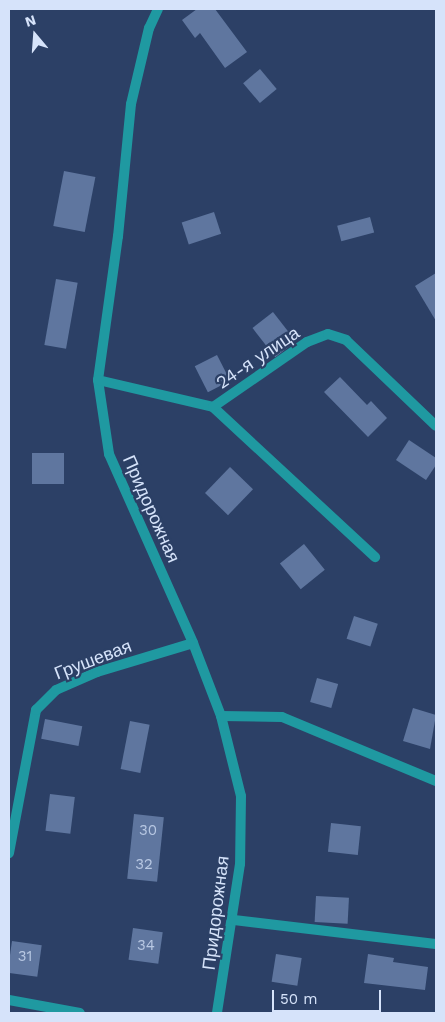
<!DOCTYPE html>
<html>
<head>
<meta charset="utf-8">
<style>
	body { margin:0 }
	#map { position:relative; width:445px; height:1022px; overflow:hidden; background:#2c4066; font-family:"Work Sans",sans-serif }
	div>[style] { position:absolute }
	.building>* { inset:0; background:#5f769f; transform-origin:0 0 }
	.minor>* { height:10px; margin:-5px; padding:0 5px; transform-origin:5px; border-radius:5px; background:#1f99a1 }
	span { translate:-50% -50%; white-space:nowrap; text-align:center; line-height:1.15; -webkit-text-stroke:4.5px #2c4066; paint-order:stroke }
	.number-label { font-size:15px; color:#b8c8e3 }
	.number-label span { -webkit-text-stroke-width:0 }
	.street-label { font-size:18px; color:#d6e3fa }
	.frame { position:absolute; inset:0; border:10px solid #d6e3fa; pointer-events:none }
	.north { position:absolute; left:10px; top:10px; width:50px; height:50px; -webkit-text-stroke:4px #2c4066; paint-order:stroke; rotate:342deg; font-size:14px; font-weight:700; line-height:20px; text-align:center; color:#d6e3fa }
	.north::after { content:''; display:block; margin:auto; width:18px; height:22px; background:#d6e3fa; clip-path:polygon(50% 0,100% 100%,50% 72%,0 100%) }
	.scale { position:absolute; left:272px; top:990px; width:109px; height:22px; box-sizing:border-box; border:2px solid #d6e3fa; border-top:0; padding-left:6px; font-size:15px; line-height:18px; white-space:nowrap; color:#d6e3fa; -webkit-text-stroke:4px #2c4066; paint-order:stroke }
</style>
</head>
<body>
<div id="map">
	<div class="building">
		<i style="clip-path:polygon(197px 9px,215px 9px,247px 52px,225px 68px,200px 33px,195px 38px,182px 20px)"></i>
		<i style="left:260px;top:69px;width:26px;height:22px;rotate:50deg"></i>
		<i style="left:64px;top:171px;width:32px;height:56px;rotate:11deg"></i>
		<i style="left:214px;top:212px;width:23px;height:34px;rotate:72deg"></i>
		<i style="left:370px;top:217px;width:16px;height:34px;rotate:75deg"></i>
		<i style="clip-path:polygon(436px 273px,436px 321px,415px 286px)"></i>
		<i style="left:56px;top:279px;width:22px;height:67px;rotate:10deg"></i>
		<i style="left:273px;top:312px;width:37px;height:26px;rotate:52deg"></i>
		<i style="left:217px;top:355px;width:29px;height:25px;rotate:63deg"></i>
		<i style="clip-path:polygon(340px 377px,367px 405px,371px 401px,387px 418px,368px 437px,324px 392px)"></i>
		<i style="clip-path:polygon(409px 440px,436px 458px,436px 465px,426px 480px,396px 460px)"></i>
		<i style="left:64px;top:453px;width:31px;height:32px;rotate:90deg"></i>
		<i style="left:230px;top:467px;width:32px;height:36px;rotate:44deg"></i>
		<i style="left:304px;top:544px;width:33px;height:31px;rotate:51deg"></i>
		<i style="left:354px;top:616px;width:25px;height:24px;rotate:18deg"></i>
		<i style="left:317px;top:678px;width:22px;height:25px;rotate:16deg"></i>
		<i style="clip-path:polygon(413px 708px,436px 715px,430px 749px,403px 741px)"></i>
		<i style="left:45px;top:719px;width:38px;height:20px;rotate:11deg"></i>
		<i style="left:130px;top:721px;width:20px;height:49px;rotate:11deg"></i>
		<i style="left:50px;top:794px;width:25px;height:37px;rotate:7deg"></i>
		<i style="left:134px;top:814px;width:30px;height:65px;rotate:6deg"></i>
		<i style="left:331px;top:823px;width:30px;height:29px;rotate:6deg"></i>
		<i style="left:316px;top:896px;width:33px;height:26px;rotate:3deg"></i>
		<i style="left:133px;top:928px;width:30px;height:32px;rotate:8deg"></i>
		<i style="left:12px;top:941px;width:30px;height:32px;rotate:8deg"></i>
		<i style="left:276px;top:954px;width:26px;height:28px;rotate:9deg"></i>
		<i style="clip-path:polygon(368px 954px,394px 958px,393px 962px,428px 967px,425px 990px,364px 983px)"></i>
	</div>
	<div class="minor">
		<i style="left:158px;top:9px;width:21px;rotate:115deg"></i>
		<i style="left:149px;top:28px;width:78px;rotate:103.3deg"></i>
		<i style="left:131px;top:104px;width:133px;rotate:95.6deg"></i>
		<i style="left:118px;top:236px;width:145px;rotate:97.9deg"></i>
		<i style="left:98px;top:380px;width:75px;rotate:81.5deg"></i>
		<i style="left:109px;top:454px;width:207px;rotate:66deg"></i>
		<i style="left:193px;top:643px;width:78px;rotate:69deg"></i>
		<i style="left:221px;top:716px;width:82px;rotate:76deg"></i>
		<i style="left:241px;top:796px;width:68px;rotate:90.8deg"></i>
		<i style="left:240px;top:864px;width:151px;rotate:98.8deg"></i>
		<i style="left:98px;top:380px;width:118px;rotate:13.2deg"></i>
		<i style="left:213px;top:407px;width:221px;rotate:42.8deg"></i>
		<i style="left:213px;top:407px;width:114px;rotate:-34.7deg"></i>
		<i style="left:307px;top:342px;width:22px;rotate:-21deg"></i>
		<i style="left:328px;top:334px;width:19px;rotate:18deg"></i>
		<i style="left:346px;top:340px;width:124px;rotate:43.7deg"></i>
		<i style="left:221px;top:716px;width:61px;rotate:0.9deg"></i>
		<i style="left:282px;top:717px;width:167px;rotate:22.6deg"></i>
		<i style="left:9px;top:853px;width:146px;rotate:-79.3deg"></i>
		<i style="left:36px;top:710px;width:28px;rotate:-45deg"></i>
		<i style="left:56px;top:690px;width:45px;rotate:-23.7deg"></i>
		<i style="left:97px;top:672px;width:100px;rotate:-16.8deg"></i>
		<i style="left:234px;top:920px;width:203px;rotate:6.8deg"></i>
		<i style="left:9px;top:1000px;width:72px;rotate:10.4deg"></i>
	</div>
	<div class="number-label">
		<span style="left:148px;top:831px">30</span>
		<span style="left:144px;top:865px">32</span>
		<span style="left:146px;top:946px">34</span>
		<span style="left:25px;top:957px">31</span>
	</div>
	<div class="street-label">
		<span style="left:258px;top:358px;rotate:-34deg">24-я улица</span>
		<span style="left:151px;top:509px;rotate:66deg">Придорожная</span>
		<span style="left:93px;top:660px;rotate:-21deg">Грушевая</span>
		<span style="left:216px;top:913px;rotate:-83deg">Придорожная</span>
	</div>
	<div class="frame"></div>
	<div class="north">N</div>
	<div class="scale">50 m</div>
</div>
</body>
</html>
